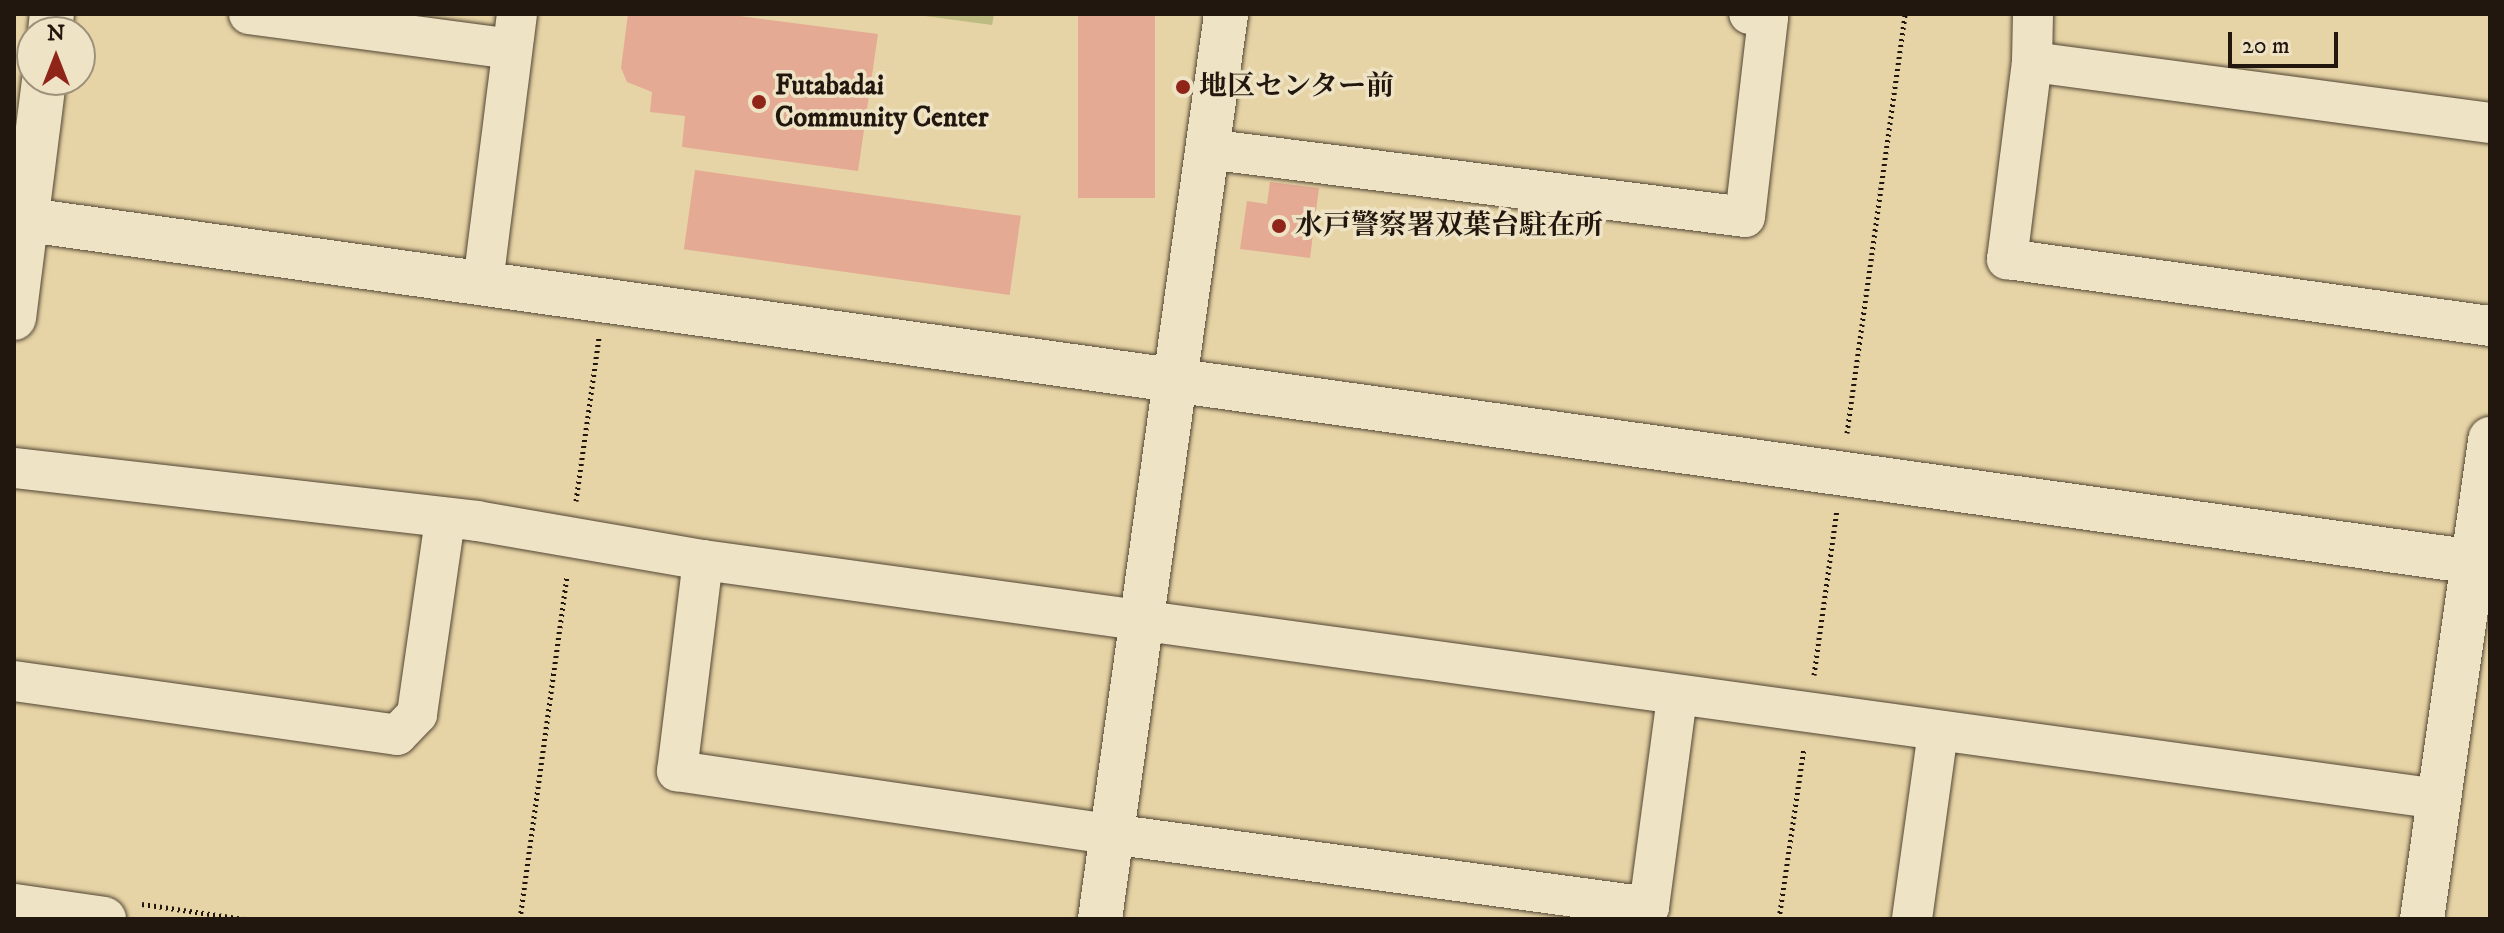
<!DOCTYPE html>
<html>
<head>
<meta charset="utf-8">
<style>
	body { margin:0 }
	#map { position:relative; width:2504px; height:933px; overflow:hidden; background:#e7d4a6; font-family:"IM FELL DW Pica","Noto Serif JP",serif }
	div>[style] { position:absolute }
	.green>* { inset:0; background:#bdbb81 }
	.building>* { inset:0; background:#e4aa93; transform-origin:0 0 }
	.path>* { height:5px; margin-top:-2.5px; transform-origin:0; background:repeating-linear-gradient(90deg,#21170e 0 2px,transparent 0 6px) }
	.roads { filter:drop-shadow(0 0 2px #524634) drop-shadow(0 0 2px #524634) }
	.minor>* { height:40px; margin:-20px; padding:0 20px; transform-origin:20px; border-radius:20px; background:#efe3c5 }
	.tertiary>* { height:44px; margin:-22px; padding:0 22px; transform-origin:22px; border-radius:22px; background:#efe3c5 }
	.dots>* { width:22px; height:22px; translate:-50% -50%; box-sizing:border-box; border:4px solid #efe3c5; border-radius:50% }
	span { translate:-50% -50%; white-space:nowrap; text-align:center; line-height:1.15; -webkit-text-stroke:7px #efe3c5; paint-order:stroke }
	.poi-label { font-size:28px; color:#21170e; font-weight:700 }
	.left { translate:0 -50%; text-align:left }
	.frame { position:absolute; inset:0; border:16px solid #21170e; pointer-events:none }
	.north { position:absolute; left:16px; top:16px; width:80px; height:80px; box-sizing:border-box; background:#efe3c5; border:2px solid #9d917c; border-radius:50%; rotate:0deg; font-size:22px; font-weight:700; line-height:32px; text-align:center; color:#21170e }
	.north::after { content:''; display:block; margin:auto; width:28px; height:36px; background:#8f2418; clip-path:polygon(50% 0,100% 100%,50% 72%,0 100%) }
	.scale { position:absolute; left:2228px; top:32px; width:110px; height:36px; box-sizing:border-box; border:4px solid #21170e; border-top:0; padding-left:10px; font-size:24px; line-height:28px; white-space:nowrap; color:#21170e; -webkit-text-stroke:6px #efe3c5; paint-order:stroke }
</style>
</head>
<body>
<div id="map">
	<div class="green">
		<i style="clip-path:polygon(910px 14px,994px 14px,992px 25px)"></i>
	</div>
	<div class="building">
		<i style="clip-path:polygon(628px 14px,724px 14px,878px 34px,858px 171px,682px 147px,685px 116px,650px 112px,652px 92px,627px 82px,621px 68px)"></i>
		<i style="left:1078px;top:14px;width:77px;height:184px"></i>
		<i style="left:695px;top:170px;width:329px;height:80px;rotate:8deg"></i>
		<i style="clip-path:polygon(1270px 182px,1319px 188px,1310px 258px,1240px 249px,1247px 201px,1267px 204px)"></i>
	</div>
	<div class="path">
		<i style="left:1847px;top:433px;width:423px;rotate:-82.1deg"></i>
		<i style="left:576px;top:501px;width:166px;rotate:-82deg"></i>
		<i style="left:1814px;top:675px;width:167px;rotate:-82.1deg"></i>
		<i style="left:142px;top:904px;width:103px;rotate:8.4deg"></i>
		<i style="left:520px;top:919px;width:347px;rotate:-82.2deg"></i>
		<i style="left:1779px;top:919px;width:173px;rotate:-81.7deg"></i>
	</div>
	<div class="roads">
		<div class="minor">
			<i style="left:249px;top:14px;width:265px;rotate:7.6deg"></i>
			<i style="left:2032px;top:62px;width:48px;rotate:-88.8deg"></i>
			<i style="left:2490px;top:123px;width:462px;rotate:-172.4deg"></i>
			<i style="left:2032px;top:62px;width:199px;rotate:97.2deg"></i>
			<i style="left:2007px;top:259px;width:488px;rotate:7.9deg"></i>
			<i style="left:1207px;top:149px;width:542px;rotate:7.2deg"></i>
			<i style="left:1745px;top:217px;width:201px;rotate:-83.4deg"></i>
			<i style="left:1768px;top:17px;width:19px;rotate:-171deg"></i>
			<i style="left:483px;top:283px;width:271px;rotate:-82.8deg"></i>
			<i style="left:14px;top:468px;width:466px;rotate:6.5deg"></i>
			<i style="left:477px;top:521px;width:229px;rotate:9.8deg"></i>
			<i style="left:703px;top:560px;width:1752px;rotate:7.84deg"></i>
			<i style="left:703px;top:560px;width:213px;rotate:97deg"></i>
			<i style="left:677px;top:771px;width:439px;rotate:8.3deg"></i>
			<i style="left:1111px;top:834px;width:543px;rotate:7.73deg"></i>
			<i style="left:1649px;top:907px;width:213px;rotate:-82.4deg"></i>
			<i style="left:14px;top:681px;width:387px;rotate:8deg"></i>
			<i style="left:397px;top:735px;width:29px;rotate:-46deg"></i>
			<i style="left:417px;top:714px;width:197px;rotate:-81.8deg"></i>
			<i style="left:1912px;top:919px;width:190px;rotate:-82.1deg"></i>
		</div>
		<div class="tertiary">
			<i style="left:50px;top:32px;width:18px;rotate:-84deg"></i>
			<i style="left:14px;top:218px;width:2500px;rotate:7.96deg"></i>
			<i style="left:14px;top:318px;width:240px;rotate:-82.8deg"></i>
			<i style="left:14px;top:906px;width:91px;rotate:8.2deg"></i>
			<i style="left:1100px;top:919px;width:914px;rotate:-82.07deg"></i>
			<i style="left:2422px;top:919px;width:485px;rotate:-81.9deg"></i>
		</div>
	</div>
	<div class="dots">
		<i style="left:1183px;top:87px;background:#8f2418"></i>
		<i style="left:759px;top:102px;background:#8f2418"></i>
		<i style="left:1279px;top:226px;background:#8f2418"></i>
	</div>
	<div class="poi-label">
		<span class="left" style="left:775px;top:102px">Futabadai<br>Community Center</span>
		<span class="left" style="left:1199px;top:87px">地区センター前</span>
		<span class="left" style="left:1295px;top:226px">水戸警察署双葉台駐在所</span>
	</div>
	<div class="frame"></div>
	<div class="north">N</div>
	<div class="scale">20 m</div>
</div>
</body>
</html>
